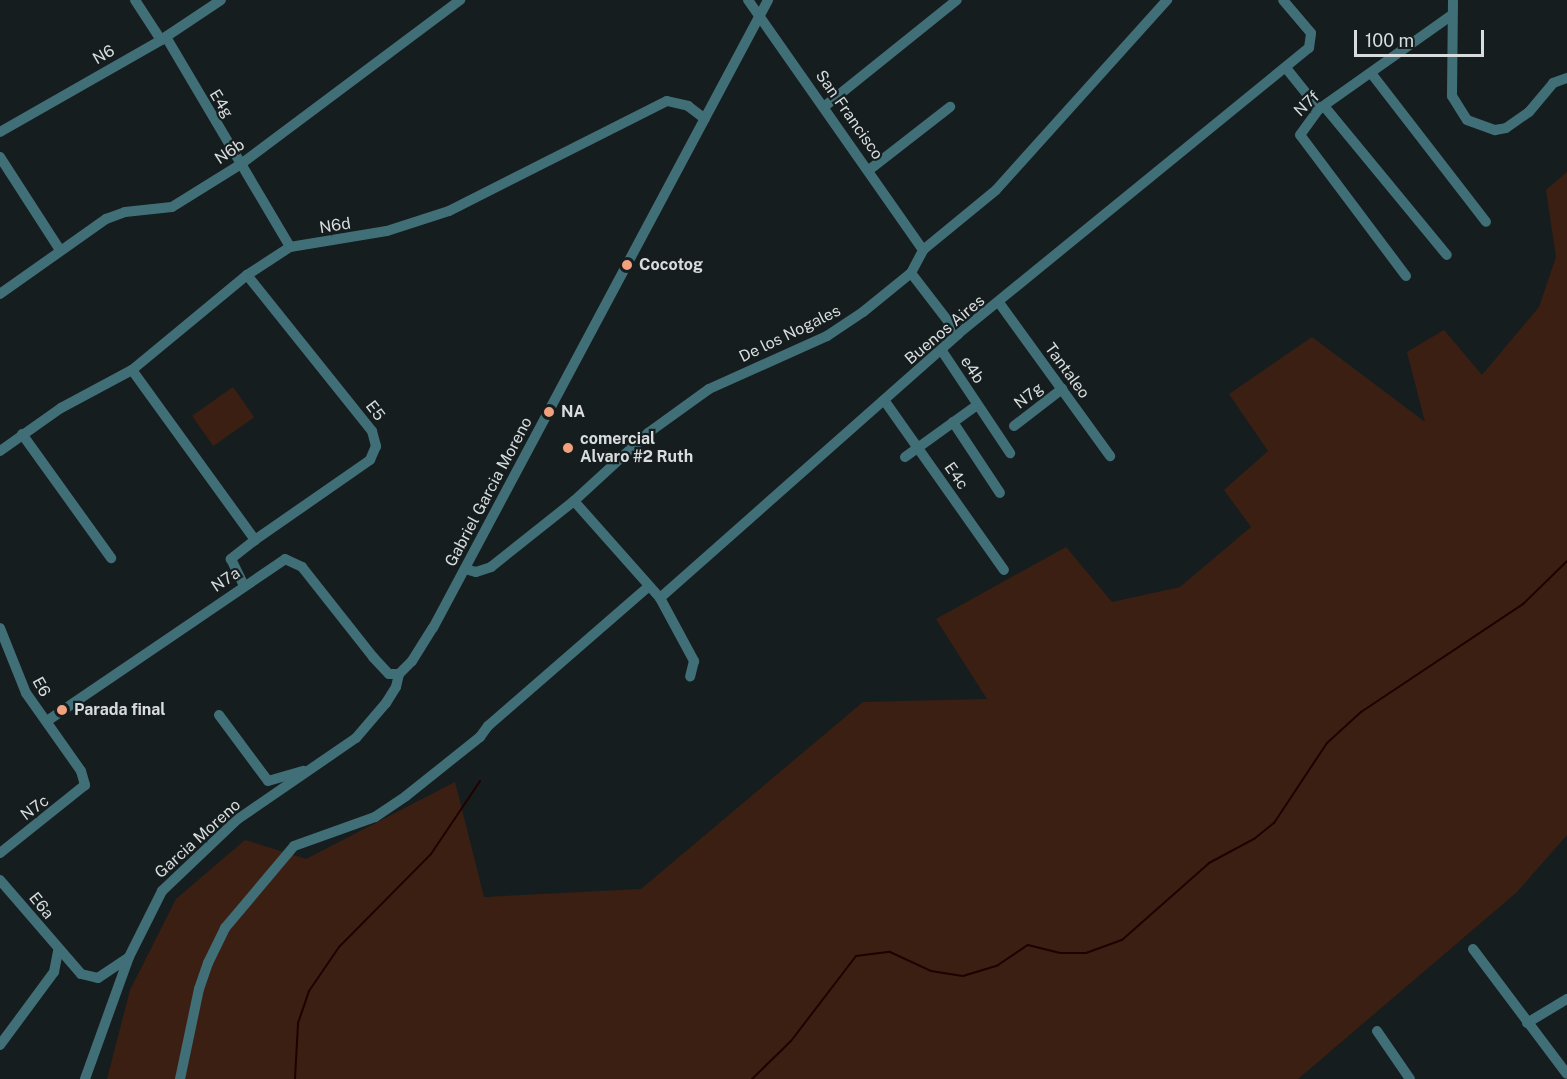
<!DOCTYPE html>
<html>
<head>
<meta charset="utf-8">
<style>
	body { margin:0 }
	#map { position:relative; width:1567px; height:1079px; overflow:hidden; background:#161d1e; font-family:"Public Sans",sans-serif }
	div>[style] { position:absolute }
	.green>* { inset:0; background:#3c1f13; transform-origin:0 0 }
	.stream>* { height:2px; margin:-1px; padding:0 1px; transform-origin:1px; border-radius:1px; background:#1e0200 }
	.minor>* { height:10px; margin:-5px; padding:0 5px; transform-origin:5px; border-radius:5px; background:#406f77 }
	.dots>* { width:16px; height:16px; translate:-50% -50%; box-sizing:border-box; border:3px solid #161d1e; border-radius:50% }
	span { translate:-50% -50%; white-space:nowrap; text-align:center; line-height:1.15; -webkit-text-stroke:4.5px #161d1e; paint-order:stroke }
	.street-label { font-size:16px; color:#d8dcdd }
	.poi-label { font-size:16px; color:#d8dcdd; font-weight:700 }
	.left { translate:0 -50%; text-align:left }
	.scale { position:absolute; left:1354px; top:30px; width:130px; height:27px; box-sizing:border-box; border:3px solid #d8dcdd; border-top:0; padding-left:8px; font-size:18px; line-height:21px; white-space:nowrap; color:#d8dcdd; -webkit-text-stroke:4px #161d1e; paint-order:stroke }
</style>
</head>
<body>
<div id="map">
	<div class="green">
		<i style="clip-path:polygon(1567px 172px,1567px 835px,1517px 892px,1298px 1079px,107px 1079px,130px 990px,176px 899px,245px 840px,306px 859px,455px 782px,484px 897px,641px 889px,863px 702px,987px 699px,936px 619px,1066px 547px,1112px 602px,1180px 587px,1251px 527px,1224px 490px,1268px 451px,1229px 394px,1312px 337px,1425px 422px,1407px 352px,1444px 330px,1482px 375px,1539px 307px,1556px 257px,1546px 190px)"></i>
		<i style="left:233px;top:387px;width:37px;height:50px;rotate:55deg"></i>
	</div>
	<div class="stream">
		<i style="left:295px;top:1079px;width:56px;rotate:-86.9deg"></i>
		<i style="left:298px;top:1023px;width:34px;rotate:-71deg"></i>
		<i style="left:309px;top:991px;width:53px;rotate:-55.7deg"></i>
		<i style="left:339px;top:947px;width:131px;rotate:-45.3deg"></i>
		<i style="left:431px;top:854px;width:88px;rotate:-56.1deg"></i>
		<i style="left:752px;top:1079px;width:54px;rotate:-44.3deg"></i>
		<i style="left:791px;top:1041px;width:107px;rotate:-52.6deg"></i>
		<i style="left:856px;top:956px;width:34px;rotate:-7deg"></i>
		<i style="left:890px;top:952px;width:45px;rotate:24.9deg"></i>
		<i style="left:931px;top:971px;width:32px;rotate:9deg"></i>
		<i style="left:963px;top:976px;width:37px;rotate:-17deg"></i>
		<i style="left:998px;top:965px;width:36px;rotate:-34deg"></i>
		<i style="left:1028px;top:945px;width:33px;rotate:14deg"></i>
		<i style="left:1060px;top:953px;width:26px"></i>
		<i style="left:1086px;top:953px;width:38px;rotate:-20deg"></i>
		<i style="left:1122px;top:940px;width:116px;rotate:-41.5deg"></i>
		<i style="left:1209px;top:863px;width:51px;rotate:-28.1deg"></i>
		<i style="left:1254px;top:839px;width:26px;rotate:-39deg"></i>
		<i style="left:1274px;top:823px;width:96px;rotate:-56.5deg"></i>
		<i style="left:1327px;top:743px;width:46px;rotate:-42.4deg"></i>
		<i style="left:1361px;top:712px;width:195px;rotate:-33.7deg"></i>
		<i style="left:1523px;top:604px;width:62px;rotate:-44.3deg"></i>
	</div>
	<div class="minor">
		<i style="left:135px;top:0;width:48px;rotate:57deg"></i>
		<i style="left:748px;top:0;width:305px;rotate:55deg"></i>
		<i style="left:1453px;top:0;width:96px;rotate:90.6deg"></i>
		<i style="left:1452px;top:96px;width:28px;rotate:58deg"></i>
		<i style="left:1467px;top:120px;width:30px;rotate:20deg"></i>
		<i style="left:1495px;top:130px;width:11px;rotate:-10deg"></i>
		<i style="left:1506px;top:128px;width:28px;rotate:-35deg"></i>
		<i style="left:1529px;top:112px;width:38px;rotate:-50deg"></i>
		<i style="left:1553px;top:83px;width:15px;rotate:-20deg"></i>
		<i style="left:166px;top:37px;width:244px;rotate:59.4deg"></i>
		<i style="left:1286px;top:68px;width:53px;rotate:51.2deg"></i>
		<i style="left:1371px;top:73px;width:188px;rotate:52.3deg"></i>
		<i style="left:825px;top:106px;width:169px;rotate:-38.8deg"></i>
		<i style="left:1324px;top:106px;width:193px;rotate:50.5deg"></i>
		<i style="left:0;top:132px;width:185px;rotate:-29.7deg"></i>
		<i style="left:161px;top:40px;width:72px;rotate:-33.7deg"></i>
		<i style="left:0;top:157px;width:111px;rotate:57.2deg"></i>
		<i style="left:869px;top:170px;width:103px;rotate:-37.9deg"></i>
		<i style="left:911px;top:273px;width:77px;rotate:52.4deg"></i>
		<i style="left:247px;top:275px;width:200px;rotate:51.3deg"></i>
		<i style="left:372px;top:431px;width:16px;rotate:75deg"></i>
		<i style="left:376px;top:446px;width:15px;rotate:113deg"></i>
		<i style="left:370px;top:460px;width:140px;rotate:145.2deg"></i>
		<i style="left:1406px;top:276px;width:176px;rotate:-126.9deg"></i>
		<i style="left:1300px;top:135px;width:32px;rotate:-54deg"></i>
		<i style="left:1319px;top:109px;width:163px;rotate:-35.3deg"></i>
		<i style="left:0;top:294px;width:130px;rotate:-35.3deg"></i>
		<i style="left:106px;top:219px;width:20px;rotate:-20deg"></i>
		<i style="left:125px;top:212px;width:47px;rotate:-6.1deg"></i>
		<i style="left:172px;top:207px;width:81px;rotate:-31.9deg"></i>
		<i style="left:241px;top:164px;width:274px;rotate:-36.8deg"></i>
		<i style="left:1000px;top:304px;width:188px;rotate:54.1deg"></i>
		<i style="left:942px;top:351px;width:123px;rotate:56.3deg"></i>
		<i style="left:132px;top:370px;width:210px;rotate:54.1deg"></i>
		<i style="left:255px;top:540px;width:31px;rotate:142deg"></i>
		<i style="left:231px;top:559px;width:30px;rotate:64deg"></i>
		<i style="left:884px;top:400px;width:208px;rotate:54.8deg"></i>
		<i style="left:953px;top:422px;width:85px;rotate:56.5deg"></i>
		<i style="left:1014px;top:426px;width:61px;rotate:-37.6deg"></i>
		<i style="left:22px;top:434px;width:153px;rotate:54.3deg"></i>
		<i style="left:0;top:451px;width:75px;rotate:-35.2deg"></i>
		<i style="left:61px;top:408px;width:81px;rotate:-28.2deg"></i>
		<i style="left:132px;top:370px;width:149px;rotate:-39.6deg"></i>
		<i style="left:247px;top:275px;width:51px;rotate:-33.1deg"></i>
		<i style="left:290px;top:247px;width:98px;rotate:-9.4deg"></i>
		<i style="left:387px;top:231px;width:65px;rotate:-17.9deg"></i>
		<i style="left:449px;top:211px;width:244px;rotate:-26.8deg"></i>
		<i style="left:667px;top:101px;width:22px;rotate:13deg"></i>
		<i style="left:688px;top:106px;width:21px;rotate:37deg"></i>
		<i style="left:905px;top:457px;width:89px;rotate:-35.8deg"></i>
		<i style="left:574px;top:501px;width:130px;rotate:48.4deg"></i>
		<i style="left:660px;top:598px;width:398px;rotate:-41.5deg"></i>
		<i style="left:958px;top:334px;width:453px;rotate:-39.2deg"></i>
		<i style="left:1309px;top:48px;width:15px;rotate:-82deg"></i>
		<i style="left:1311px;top:33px;width:43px;rotate:-130.3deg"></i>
		<i style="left:465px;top:569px;width:11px;rotate:15deg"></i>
		<i style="left:476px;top:572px;width:16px;rotate:-18deg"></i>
		<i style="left:491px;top:567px;width:106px;rotate:-38.5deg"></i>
		<i style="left:574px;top:501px;width:100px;rotate:-42.6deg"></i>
		<i style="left:648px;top:433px;width:75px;rotate:-35.8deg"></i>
		<i style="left:709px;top:389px;width:129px;rotate:-24.2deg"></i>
		<i style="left:827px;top:336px;width:43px;rotate:-33.7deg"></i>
		<i style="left:863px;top:312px;width:62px;rotate:-39.1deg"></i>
		<i style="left:911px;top:273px;width:26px;rotate:-62deg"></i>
		<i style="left:923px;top:250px;width:94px;rotate:-39.4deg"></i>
		<i style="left:996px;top:190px;width:256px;rotate:-48deg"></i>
		<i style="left:660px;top:598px;width:72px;rotate:61.6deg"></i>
		<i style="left:694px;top:661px;width:16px;rotate:104deg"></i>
		<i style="left:0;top:628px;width:70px;rotate:68.2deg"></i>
		<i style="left:26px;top:693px;width:95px;rotate:54.8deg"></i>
		<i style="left:81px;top:771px;width:15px;rotate:74deg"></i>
		<i style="left:85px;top:785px;width:109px;rotate:141.3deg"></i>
		<i style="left:399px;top:674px;width:18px;rotate:-45deg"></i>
		<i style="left:412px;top:661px;width:39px;rotate:-58deg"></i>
		<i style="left:433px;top:628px;width:712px;rotate:-61.92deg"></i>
		<i style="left:219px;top:715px;width:82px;rotate:53.4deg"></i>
		<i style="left:268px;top:781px;width:37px;rotate:-16deg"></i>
		<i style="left:47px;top:721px;width:288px;rotate:-34.2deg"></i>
		<i style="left:285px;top:559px;width:19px;rotate:25deg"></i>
		<i style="left:302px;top:567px;width:115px;rotate:51.7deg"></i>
		<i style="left:373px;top:657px;width:23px;rotate:47deg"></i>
		<i style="left:389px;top:674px;width:10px"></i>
		<i style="left:0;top:880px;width:124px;rotate:49.2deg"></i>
		<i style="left:81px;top:974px;width:17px;rotate:13deg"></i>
		<i style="left:98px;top:978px;width:37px;rotate:-34deg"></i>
		<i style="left:1473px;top:949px;width:156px;rotate:53.1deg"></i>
		<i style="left:1527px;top:1023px;width:47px;rotate:-31deg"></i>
		<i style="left:1377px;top:1031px;width:58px;rotate:55.5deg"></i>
		<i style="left:0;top:1045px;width:91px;rotate:-53.5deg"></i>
		<i style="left:54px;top:972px;width:21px;rotate:-79deg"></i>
		<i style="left:85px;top:1079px;width:130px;rotate:-70.2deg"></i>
		<i style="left:129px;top:957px;width:74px;rotate:-63.4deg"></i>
		<i style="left:162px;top:891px;width:105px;rotate:-43.5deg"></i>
		<i style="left:238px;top:819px;width:143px;rotate:-34.5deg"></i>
		<i style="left:356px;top:738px;width:46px;rotate:-49.4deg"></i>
		<i style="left:386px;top:703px;width:19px;rotate:-58deg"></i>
		<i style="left:396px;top:687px;width:13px;rotate:-77deg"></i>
		<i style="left:180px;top:1079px;width:92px;rotate:-78.1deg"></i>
		<i style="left:199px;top:989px;width:28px;rotate:-71deg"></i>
		<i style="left:208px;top:963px;width:39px;rotate:-64deg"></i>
		<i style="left:225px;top:928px;width:107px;rotate:-49.9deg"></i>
		<i style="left:294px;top:846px;width:86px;rotate:-19.7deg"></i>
		<i style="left:375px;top:817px;width:37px;rotate:-34deg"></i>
		<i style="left:406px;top:796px;width:95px;rotate:-38.6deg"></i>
		<i style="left:480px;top:737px;width:14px;rotate:-54deg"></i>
		<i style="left:488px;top:726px;width:212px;rotate:-41deg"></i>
	</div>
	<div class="dots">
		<i style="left:627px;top:265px;background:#f2a17e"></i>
		<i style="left:549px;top:412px;background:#f2a17e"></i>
		<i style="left:568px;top:448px;background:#f2a17e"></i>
		<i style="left:62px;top:710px;background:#f2a17e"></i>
	</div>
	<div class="street-label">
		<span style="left:104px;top:55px;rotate:-30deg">N6</span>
		<span style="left:221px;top:104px;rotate:58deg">E4g</span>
		<span style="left:1307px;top:104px;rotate:-44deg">N7f</span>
		<span style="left:849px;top:115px;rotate:55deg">San Francisco</span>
		<span style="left:230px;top:152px;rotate:-34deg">N6b</span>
		<span style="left:335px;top:226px;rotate:-9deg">N6d</span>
		<span style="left:945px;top:330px;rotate:-40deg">Buenos Aires</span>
		<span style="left:790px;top:334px;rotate:-26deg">De los Nogales</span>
		<span style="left:972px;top:370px;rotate:56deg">e4b</span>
		<span style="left:1067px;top:371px;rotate:54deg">Tantaleo</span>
		<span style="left:1029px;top:396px;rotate:-38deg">N7g</span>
		<span style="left:375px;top:411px;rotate:53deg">E5</span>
		<span style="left:956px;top:476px;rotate:55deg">E4c</span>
		<span style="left:489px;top:492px;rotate:-62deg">Gabriel Garcia Moreno</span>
		<span style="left:226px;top:580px;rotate:-34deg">N7a</span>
		<span style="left:41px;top:687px;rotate:61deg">E6</span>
		<span style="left:35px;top:808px;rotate:-37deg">N7c</span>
		<span style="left:198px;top:839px;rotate:-42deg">Garcia Moreno</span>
		<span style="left:41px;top:906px;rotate:51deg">E6a</span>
	</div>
	<div class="poi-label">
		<span class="left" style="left:639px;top:265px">Cocotog</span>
		<span class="left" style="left:561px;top:412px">NA</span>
		<span class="left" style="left:580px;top:448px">comercial<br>Alvaro #2 Ruth</span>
		<span class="left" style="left:74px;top:710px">Parada final</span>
	</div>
	<div class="scale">100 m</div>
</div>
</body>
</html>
